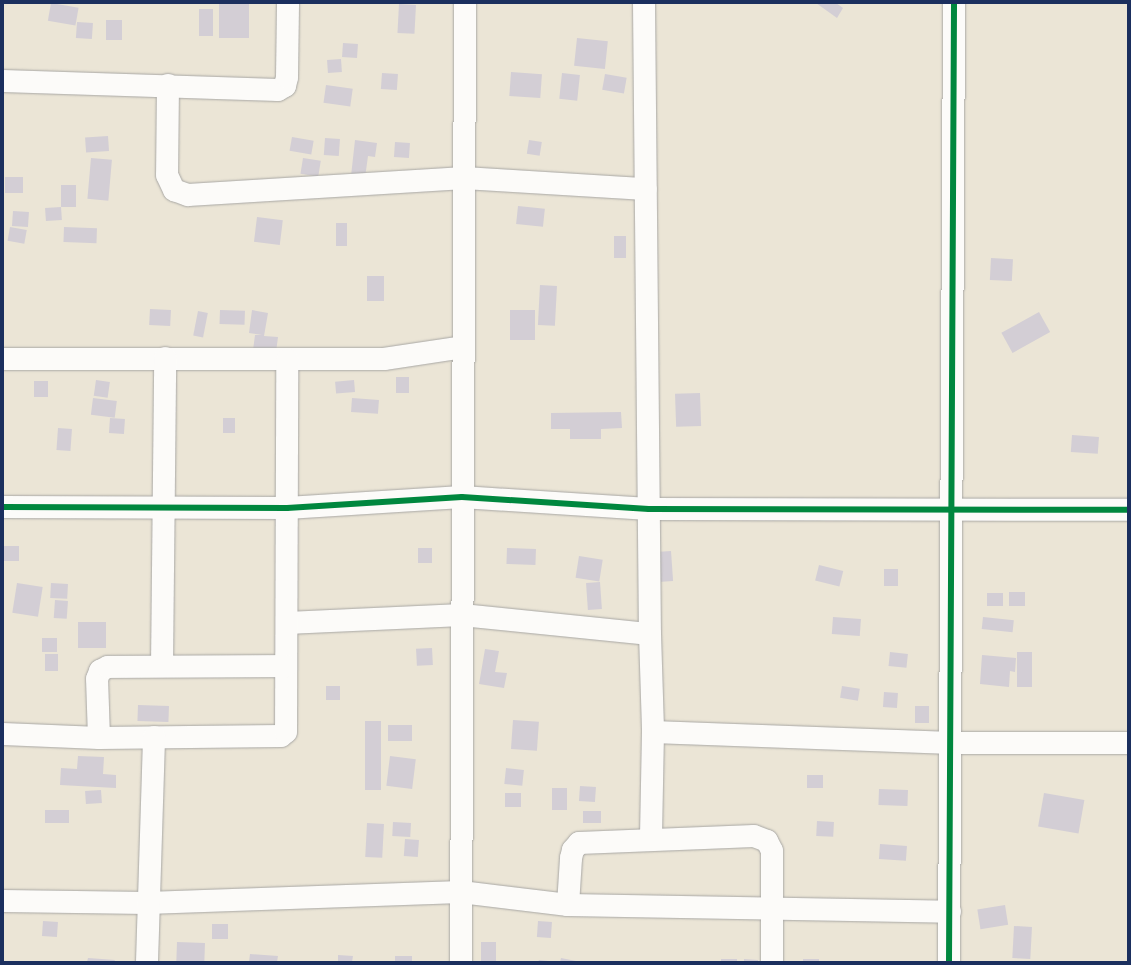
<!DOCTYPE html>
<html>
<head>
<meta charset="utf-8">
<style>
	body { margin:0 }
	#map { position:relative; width:1131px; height:965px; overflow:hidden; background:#ebe5d6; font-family:Sriracha,sans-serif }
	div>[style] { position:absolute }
	.building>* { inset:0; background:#d3ced5; transform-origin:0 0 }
	.roads { filter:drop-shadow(0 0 1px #a8a7a4) drop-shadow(0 0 1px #a8a7a4) }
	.street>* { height:22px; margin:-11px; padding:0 11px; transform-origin:11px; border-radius:11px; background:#fcfbf9 }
	.cycleway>* { height:6px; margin:-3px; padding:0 3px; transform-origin:3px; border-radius:3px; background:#00873e }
	span { translate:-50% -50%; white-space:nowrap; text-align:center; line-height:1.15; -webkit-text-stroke:3px #fcf5e5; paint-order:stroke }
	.frame { position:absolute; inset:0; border:4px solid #1b2f5e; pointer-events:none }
</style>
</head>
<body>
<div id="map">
	<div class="building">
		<i style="left:51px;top:3px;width:28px;height:18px;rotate:10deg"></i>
		<i style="left:219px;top:3px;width:30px;height:35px"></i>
		<i style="clip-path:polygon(816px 3px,836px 3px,843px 8px,837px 18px)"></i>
		<i style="left:399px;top:4px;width:17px;height:29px;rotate:3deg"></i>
		<i style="left:199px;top:9px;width:14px;height:27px"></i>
		<i style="left:106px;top:20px;width:16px;height:20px"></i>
		<i style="left:77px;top:22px;width:16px;height:16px;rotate:4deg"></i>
		<i style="left:577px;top:38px;width:31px;height:28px;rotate:6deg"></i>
		<i style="left:343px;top:43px;width:15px;height:14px;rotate:4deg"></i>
		<i style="left:341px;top:59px;width:13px;height:14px;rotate:86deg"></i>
		<i style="left:511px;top:72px;width:31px;height:24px;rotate:4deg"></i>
		<i style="left:382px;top:73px;width:16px;height:16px;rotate:4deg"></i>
		<i style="left:562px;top:73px;width:18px;height:26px;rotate:6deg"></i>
		<i style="left:605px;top:74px;width:22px;height:16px;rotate:10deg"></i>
		<i style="left:326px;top:85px;width:27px;height:18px;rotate:8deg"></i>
		<i style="left:108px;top:136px;width:15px;height:23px;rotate:86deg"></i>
		<i style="left:292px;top:137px;width:22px;height:14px;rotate:10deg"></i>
		<i style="left:325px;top:138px;width:15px;height:17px;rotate:4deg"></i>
		<i style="clip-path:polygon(355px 140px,377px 143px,375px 157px,368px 156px,365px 178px,351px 176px)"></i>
		<i style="left:529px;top:140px;width:13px;height:14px;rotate:9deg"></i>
		<i style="left:395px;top:142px;width:15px;height:15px;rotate:4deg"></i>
		<i style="left:91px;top:158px;width:21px;height:41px;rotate:5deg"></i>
		<i style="left:303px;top:158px;width:18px;height:16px;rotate:9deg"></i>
		<i style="left:23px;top:177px;width:16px;height:18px;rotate:90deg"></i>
		<i style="left:61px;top:185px;width:15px;height:22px"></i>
		<i style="left:518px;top:206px;width:27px;height:18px;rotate:6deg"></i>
		<i style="left:61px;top:207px;width:13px;height:16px;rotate:86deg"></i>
		<i style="left:13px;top:211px;width:16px;height:15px;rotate:4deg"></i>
		<i style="left:257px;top:217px;width:26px;height:25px;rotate:7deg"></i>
		<i style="left:336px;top:223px;width:11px;height:23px"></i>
		<i style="left:10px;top:227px;width:17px;height:14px;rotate:10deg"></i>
		<i style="left:64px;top:227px;width:33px;height:15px;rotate:2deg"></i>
		<i style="left:614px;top:236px;width:12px;height:22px"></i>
		<i style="left:991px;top:258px;width:22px;height:22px;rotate:3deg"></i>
		<i style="left:367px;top:276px;width:17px;height:25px"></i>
		<i style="left:540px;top:285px;width:17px;height:40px;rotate:3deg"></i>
		<i style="left:150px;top:309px;width:21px;height:16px;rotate:3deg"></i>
		<i style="left:220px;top:310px;width:25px;height:14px;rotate:2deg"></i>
		<i style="clip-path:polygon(252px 310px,268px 313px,264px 336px,278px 337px,275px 360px,252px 358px,255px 335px,262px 335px,249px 333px)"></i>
		<i style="left:510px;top:310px;width:25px;height:30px"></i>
		<i style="left:198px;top:311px;width:10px;height:25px;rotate:11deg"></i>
		<i style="left:1039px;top:312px;width:23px;height:43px;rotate:61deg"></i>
		<i style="left:396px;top:377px;width:13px;height:16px"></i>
		<i style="left:96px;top:380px;width:14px;height:16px;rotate:8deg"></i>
		<i style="left:354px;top:380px;width:12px;height:19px;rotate:85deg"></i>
		<i style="left:34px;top:381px;width:14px;height:16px"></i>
		<i style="left:700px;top:393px;width:33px;height:25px;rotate:88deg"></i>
		<i style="left:93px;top:398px;width:24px;height:17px;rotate:7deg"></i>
		<i style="left:352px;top:398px;width:27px;height:14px;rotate:4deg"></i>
		<i style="clip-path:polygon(621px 412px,622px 428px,601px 429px,601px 439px,570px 439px,570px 429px,551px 429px,551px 413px)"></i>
		<i style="left:110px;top:418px;width:15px;height:15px;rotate:4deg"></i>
		<i style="left:223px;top:418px;width:12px;height:15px"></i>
		<i style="left:58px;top:428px;width:14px;height:22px;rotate:4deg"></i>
		<i style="left:1072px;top:435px;width:27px;height:17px;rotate:4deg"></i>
		<i style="left:3px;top:546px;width:16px;height:15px"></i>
		<i style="left:432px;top:548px;width:15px;height:14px;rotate:90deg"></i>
		<i style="left:507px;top:548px;width:29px;height:16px;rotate:2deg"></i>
		<i style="left:671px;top:551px;width:30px;height:30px;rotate:86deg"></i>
		<i style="left:579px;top:556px;width:24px;height:22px;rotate:9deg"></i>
		<i style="left:819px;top:565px;width:25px;height:16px;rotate:14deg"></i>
		<i style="left:884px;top:569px;width:14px;height:17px"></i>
		<i style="left:600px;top:582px;width:27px;height:14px;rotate:86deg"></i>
		<i style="left:17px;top:583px;width:26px;height:30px;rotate:9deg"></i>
		<i style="left:51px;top:583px;width:17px;height:15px;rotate:3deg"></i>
		<i style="left:1009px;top:592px;width:16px;height:14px"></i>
		<i style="left:987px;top:593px;width:16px;height:13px"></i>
		<i style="left:55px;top:600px;width:13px;height:18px;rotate:4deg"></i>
		<i style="left:833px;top:617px;width:28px;height:17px;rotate:4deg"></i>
		<i style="left:983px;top:617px;width:31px;height:12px;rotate:6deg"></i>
		<i style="left:78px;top:622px;width:28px;height:26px"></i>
		<i style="left:42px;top:638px;width:15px;height:14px"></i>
		<i style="left:432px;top:648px;width:17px;height:16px;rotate:87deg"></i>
		<i style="clip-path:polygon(485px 649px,499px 651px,495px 672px,507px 673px,504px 688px,479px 684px)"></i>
		<i style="left:890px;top:652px;width:18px;height:14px;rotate:6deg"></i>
		<i style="left:1017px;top:652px;width:15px;height:35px"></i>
		<i style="left:45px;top:654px;width:13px;height:17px"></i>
		<i style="clip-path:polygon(982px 655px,1016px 658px,1015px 672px,1010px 671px,1009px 687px,980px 684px)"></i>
		<i style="left:326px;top:686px;width:14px;height:14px"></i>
		<i style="left:842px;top:686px;width:18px;height:12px;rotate:9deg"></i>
		<i style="left:884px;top:692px;width:14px;height:15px;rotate:4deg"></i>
		<i style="left:138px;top:705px;width:31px;height:16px;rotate:2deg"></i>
		<i style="left:915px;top:706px;width:14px;height:17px"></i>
		<i style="left:513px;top:720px;width:26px;height:29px;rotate:4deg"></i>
		<i style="left:365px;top:721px;width:16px;height:69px"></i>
		<i style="left:388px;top:725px;width:24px;height:16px"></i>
		<i style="clip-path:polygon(78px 756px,104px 757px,103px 774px,116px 775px,116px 788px,60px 785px,61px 768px,77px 769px)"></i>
		<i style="left:390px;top:756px;width:26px;height:30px;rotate:7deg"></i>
		<i style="left:506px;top:768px;width:18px;height:16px;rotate:6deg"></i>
		<i style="left:807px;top:775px;width:16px;height:13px"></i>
		<i style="left:580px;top:786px;width:16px;height:15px;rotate:4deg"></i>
		<i style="left:552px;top:788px;width:15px;height:22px"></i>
		<i style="left:879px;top:789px;width:29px;height:16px;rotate:2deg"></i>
		<i style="left:101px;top:790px;width:13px;height:16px;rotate:86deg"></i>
		<i style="left:505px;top:793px;width:16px;height:14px"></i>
		<i style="left:1044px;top:793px;width:41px;height:34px;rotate:10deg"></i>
		<i style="left:69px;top:810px;width:13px;height:24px;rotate:90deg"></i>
		<i style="left:601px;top:811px;width:12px;height:18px;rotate:90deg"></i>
		<i style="left:817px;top:821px;width:17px;height:15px;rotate:3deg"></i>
		<i style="left:393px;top:822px;width:18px;height:14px;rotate:3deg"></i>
		<i style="left:367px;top:823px;width:17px;height:34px;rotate:3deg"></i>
		<i style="left:405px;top:839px;width:14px;height:17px;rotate:4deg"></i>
		<i style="left:880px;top:844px;width:27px;height:15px;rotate:4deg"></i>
		<i style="left:1005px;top:905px;width:20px;height:28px;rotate:81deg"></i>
		<i style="left:43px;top:921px;width:15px;height:15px;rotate:4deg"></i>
		<i style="left:538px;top:921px;width:14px;height:16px;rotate:4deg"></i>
		<i style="left:212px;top:924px;width:16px;height:15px"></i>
		<i style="left:1014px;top:926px;width:18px;height:32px;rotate:3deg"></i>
		<i style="left:177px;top:942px;width:28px;height:20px;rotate:2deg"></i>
		<i style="left:481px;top:942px;width:15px;height:20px"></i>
		<i style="clip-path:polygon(250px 954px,278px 956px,277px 962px,249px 962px)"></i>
		<i style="clip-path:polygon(338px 955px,353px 956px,352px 962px,338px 962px)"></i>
		<i style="left:395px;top:956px;width:17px;height:6px"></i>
		<i style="clip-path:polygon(88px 958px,115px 960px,114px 962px,87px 962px)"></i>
		<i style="clip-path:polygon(561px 958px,576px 961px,576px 962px,560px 962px)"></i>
		<i style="left:721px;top:959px;width:16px;height:3px"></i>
		<i style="clip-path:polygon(744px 959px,758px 960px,758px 962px,744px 962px)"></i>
		<i style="left:803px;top:959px;width:16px;height:3px"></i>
		<i style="clip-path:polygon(539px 960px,549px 961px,549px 962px,538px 962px)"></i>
	</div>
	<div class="roads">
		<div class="street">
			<i style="left:644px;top:3px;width:631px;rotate:89.46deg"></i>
			<i style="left:650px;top:634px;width:98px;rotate:88.2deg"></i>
			<i style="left:653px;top:732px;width:107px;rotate:91.1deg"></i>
			<i style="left:3px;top:81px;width:275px;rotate:1.9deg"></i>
			<i style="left:278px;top:90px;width:8px;rotate:-30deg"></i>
			<i style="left:285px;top:86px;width:9px;rotate:-77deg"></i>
			<i style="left:287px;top:77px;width:74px;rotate:-89.2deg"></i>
			<i style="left:168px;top:85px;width:90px;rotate:90.6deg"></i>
			<i style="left:167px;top:175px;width:17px;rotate:65deg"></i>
			<i style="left:174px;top:190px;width:15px;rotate:20deg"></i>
			<i style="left:188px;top:195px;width:277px;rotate:-3.5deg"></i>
			<i style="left:464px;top:178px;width:182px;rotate:3.5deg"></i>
			<i style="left:3px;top:359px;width:381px"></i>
			<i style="left:384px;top:359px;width:80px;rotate:-8.6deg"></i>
			<i style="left:3px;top:507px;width:284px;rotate:0.2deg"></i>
			<i style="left:287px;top:508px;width:175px;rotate:-3.6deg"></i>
			<i style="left:462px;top:497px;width:187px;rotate:3.7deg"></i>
			<i style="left:649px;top:509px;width:479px;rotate:0.1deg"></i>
			<i style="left:287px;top:623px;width:175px;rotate:-2.6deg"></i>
			<i style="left:462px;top:615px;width:189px;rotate:5.8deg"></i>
			<i style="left:162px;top:666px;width:308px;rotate:-89.4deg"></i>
			<i style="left:653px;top:732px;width:299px;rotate:2.1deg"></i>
			<i style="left:952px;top:743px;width:176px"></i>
			<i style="left:3px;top:734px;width:96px;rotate:2.4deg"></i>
			<i style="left:99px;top:738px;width:182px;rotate:-0.6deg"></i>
			<i style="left:281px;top:736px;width:6px;rotate:-39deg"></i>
			<i style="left:286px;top:732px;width:372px;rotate:-89.8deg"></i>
			<i style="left:99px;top:738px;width:59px;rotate:-91.9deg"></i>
			<i style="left:97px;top:679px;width:9px;rotate:-69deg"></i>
			<i style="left:100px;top:671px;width:9px;rotate:-27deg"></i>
			<i style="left:108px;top:667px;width:178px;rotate:-0.3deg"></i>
			<i style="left:3px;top:901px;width:144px;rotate:0.8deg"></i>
			<i style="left:147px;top:903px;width:314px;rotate:-2deg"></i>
			<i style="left:461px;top:892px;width:108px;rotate:6.9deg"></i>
			<i style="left:568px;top:905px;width:382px;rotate:1deg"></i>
			<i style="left:568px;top:905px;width:47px;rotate:-86.3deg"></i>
			<i style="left:571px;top:858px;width:8px;rotate:-76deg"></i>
			<i style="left:573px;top:850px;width:9px;rotate:-49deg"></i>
			<i style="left:579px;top:843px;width:175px;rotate:-2.3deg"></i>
			<i style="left:754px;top:836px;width:14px;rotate:21deg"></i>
			<i style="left:767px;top:841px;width:11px;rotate:63deg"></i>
			<i style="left:772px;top:851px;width:111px;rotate:90deg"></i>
			<i style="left:147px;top:962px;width:225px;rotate:-88.2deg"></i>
			<i style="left:461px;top:962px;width:959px;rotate:-89.76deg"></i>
			<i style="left:949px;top:962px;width:959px;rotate:-89.7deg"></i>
		</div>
	</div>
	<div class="cycleway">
		<i style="left:3px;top:507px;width:284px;rotate:0.2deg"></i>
		<i style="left:287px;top:508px;width:175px;rotate:-3.6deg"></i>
		<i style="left:462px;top:497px;width:187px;rotate:3.7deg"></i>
		<i style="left:649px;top:509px;width:479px;rotate:0.1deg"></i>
		<i style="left:949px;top:962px;width:959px;rotate:-89.7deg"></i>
	</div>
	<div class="frame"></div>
</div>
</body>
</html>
